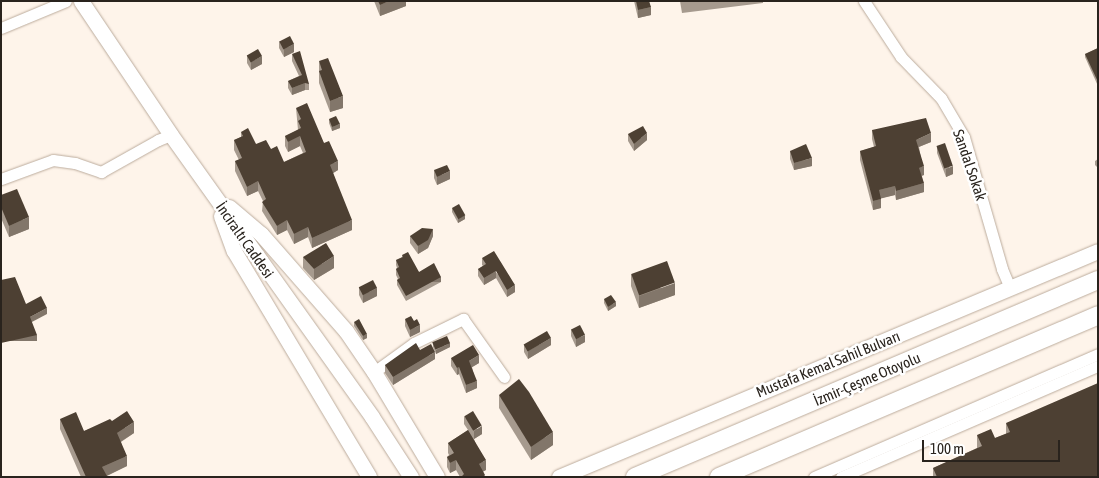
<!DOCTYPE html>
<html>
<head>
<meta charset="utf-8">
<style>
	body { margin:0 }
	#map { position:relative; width:1099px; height:478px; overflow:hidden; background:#fef4ea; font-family:"Asap Condensed",sans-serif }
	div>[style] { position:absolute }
	.roads { filter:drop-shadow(0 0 1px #bcac9d) drop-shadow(0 0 1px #bcac9d) }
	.minor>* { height:11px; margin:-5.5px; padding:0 5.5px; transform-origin:5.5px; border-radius:5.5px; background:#fff }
	.major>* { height:15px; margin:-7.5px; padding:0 7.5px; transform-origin:7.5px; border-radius:7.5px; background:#fff }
	.highway>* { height:18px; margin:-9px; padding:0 9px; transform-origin:9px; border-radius:9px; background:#fff }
	.wall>* { inset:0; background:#a69a8e }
	.shaded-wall>* { inset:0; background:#82766a; transform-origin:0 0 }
	.building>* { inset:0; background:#4d4033; transform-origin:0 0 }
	span { translate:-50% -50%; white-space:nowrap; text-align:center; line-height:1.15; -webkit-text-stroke:5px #fff; paint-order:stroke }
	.street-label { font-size:15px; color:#29231d }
	.frame { position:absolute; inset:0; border:2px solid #29231d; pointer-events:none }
	.scale { position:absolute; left:922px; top:440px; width:138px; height:22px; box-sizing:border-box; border:2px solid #29231d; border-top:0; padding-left:6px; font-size:15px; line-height:18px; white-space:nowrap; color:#29231d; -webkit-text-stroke:4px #fff; paint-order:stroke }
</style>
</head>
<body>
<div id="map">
	<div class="roads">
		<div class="minor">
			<i style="left:864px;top:1px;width:67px;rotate:56.5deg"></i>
			<i style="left:901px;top:57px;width:57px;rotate:45.7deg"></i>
			<i style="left:941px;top:98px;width:45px;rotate:59.5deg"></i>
			<i style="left:964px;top:137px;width:137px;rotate:73.9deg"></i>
			<i style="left:1002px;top:269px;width:21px;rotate:67deg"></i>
			<i style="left:1px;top:28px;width:70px;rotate:-22.6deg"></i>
			<i style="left:1px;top:179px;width:55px;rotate:-20.1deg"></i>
			<i style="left:53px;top:160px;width:22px;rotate:8deg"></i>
			<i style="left:75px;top:163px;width:28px;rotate:19deg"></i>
			<i style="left:101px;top:172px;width:65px;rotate:-29.3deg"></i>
			<i style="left:158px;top:140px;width:14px;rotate:-21deg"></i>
			<i style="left:374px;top:372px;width:49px;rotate:-35.9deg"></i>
			<i style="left:414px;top:343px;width:55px;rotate:-26.1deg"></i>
			<i style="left:463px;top:319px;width:71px;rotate:54.7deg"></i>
			<i style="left:814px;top:477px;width:309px;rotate:-23.4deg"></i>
			<i style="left:841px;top:477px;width:280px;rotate:-23.4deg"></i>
		</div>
		<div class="major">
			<i style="left:81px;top:1px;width:161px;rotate:56.1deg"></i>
			<i style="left:171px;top:135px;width:346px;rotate:54.5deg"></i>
			<i style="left:372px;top:417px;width:72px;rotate:57deg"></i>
			<i style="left:229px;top:207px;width:42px;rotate:40.2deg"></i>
			<i style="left:261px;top:234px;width:129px;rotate:48.8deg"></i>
			<i style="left:346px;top:331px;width:50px;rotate:55.7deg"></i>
			<i style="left:374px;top:372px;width:122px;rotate:59deg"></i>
			<i style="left:221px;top:216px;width:37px;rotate:70deg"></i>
			<i style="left:234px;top:251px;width:263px;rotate:59.1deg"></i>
			<i style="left:559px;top:477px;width:584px;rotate:-22.75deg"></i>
		</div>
		<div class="highway">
			<i style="left:635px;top:477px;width:503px;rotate:-23.05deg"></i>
			<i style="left:719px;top:477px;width:412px;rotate:-23.1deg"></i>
		</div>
	</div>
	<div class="wall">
		<i style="clip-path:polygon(374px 1px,406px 1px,406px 6px,380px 16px)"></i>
		<i style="clip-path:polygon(634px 1px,649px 1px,651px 15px,638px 18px)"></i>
		<i style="clip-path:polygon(680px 1px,763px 1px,763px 3px,682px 13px)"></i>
		<i style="clip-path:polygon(279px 41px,294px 52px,284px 57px,279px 48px)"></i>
		<i style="clip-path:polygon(1098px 48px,1098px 86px,1085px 57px,1085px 54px)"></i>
		<i style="clip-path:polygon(292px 54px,309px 84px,309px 90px,305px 90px,292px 95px,288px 88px,288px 81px,299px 76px,292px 61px)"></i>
		<i style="clip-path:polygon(247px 55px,262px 64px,251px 70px,247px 63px)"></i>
		<i style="clip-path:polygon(319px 61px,343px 108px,330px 112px,319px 83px)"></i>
		<i style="clip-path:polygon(296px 108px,324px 143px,338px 170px,333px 173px,352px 230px,312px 248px,308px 237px,294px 244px,287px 230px,277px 235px,262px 211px,263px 201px,258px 191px,247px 196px,235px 171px,235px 161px,239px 160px,234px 150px,234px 140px,241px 137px,241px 132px,256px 144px,271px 149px,284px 162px,303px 153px,300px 146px,288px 152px,285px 146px,285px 136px,298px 130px)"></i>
		<i style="clip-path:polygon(329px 119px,340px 128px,332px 131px,329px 123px)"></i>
		<i style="clip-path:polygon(872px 130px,931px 142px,919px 147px,924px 175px,922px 176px,924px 192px,896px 200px,895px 195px,881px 198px,881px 208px,873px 210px,860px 160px,860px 151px,874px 147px,872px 139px)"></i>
		<i style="clip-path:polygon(628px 134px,647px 140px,634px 151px,628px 141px)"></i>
		<i style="clip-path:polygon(937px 146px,953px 174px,946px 177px,937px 153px)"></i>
		<i style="clip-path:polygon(790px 151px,812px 166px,794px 170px,790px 159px)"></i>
		<i style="clip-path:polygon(1098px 159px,1098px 168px,1095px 165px,1095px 161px)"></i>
		<i style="clip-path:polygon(434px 170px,450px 179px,437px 185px,434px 178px)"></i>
		<i style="clip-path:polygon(1px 195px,29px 229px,9px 237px,1px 218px)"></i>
		<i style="clip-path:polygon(452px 208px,465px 219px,458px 223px,452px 212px)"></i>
		<i style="clip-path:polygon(410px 236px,433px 236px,428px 248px,418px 254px,410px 243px)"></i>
		<i style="clip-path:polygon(402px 255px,419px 272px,441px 282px,406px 301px,397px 285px,397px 280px,398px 279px,396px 275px,396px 269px,397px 268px,396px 265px,396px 260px,402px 257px)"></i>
		<i style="clip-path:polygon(303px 257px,334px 268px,314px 280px,303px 268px)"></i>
		<i style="clip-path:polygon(482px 258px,515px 292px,507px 297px,496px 278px,484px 285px,478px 276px,478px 269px,483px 266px,482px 265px)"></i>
		<i style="clip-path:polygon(631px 274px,675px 295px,639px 308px,631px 286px)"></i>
		<i style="clip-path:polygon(359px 287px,377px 296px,363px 303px,359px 295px)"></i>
		<i style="clip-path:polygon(604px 299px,616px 306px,608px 311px,604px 303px)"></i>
		<i style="clip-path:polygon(405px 319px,420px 332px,410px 337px,405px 326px)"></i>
		<i style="clip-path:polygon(354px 322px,367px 338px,363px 340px,354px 326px)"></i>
		<i style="clip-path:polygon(571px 329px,585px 342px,576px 347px,571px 336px)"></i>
		<i style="clip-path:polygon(433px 343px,450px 347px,436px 354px,433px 347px)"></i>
		<i style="clip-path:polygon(524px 345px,551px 345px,528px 359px,524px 352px)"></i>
		<i style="clip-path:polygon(420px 350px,435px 359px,393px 385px,385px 373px,385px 365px)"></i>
		<i style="clip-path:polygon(451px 358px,479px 363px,472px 367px,477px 388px,466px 393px,459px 374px,457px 375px,451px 366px)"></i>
		<i style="clip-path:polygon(499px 395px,553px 445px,531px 460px,499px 408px)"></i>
		<i style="clip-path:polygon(464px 416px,482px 434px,474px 439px,486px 470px,483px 471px,485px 477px,460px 477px,456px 470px,450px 473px,447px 467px,447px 457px,449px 455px,448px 453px,448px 443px,468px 430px,464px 424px)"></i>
		<i style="clip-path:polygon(60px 419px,84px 431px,112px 421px,134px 433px,121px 442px,127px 466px,107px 476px,107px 477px,81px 477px,60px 429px)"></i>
		<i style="clip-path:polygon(1006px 423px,1098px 477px,933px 477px,933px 468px,977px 448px,977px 435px,995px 438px,1006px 434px)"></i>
	</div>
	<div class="shaded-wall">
		<i style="clip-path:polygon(389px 1px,406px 1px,406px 6px,380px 16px,380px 5px)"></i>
		<i style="clip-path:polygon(651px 7px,651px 15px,638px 18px,638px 10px)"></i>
		<i style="clip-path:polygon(294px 44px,294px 52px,284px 57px,284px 49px)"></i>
		<i style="clip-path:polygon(262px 56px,262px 64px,251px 70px,251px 62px)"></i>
		<i style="clip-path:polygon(305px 83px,305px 90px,292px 95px,292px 88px)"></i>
		<i style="clip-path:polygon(343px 96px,343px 108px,330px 112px,330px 101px)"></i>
		<i style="clip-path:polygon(340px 124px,340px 128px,332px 131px,332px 127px)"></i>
		<i style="clip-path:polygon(647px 133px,647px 140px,634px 151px,634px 144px)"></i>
		<i style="clip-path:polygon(931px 133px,931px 142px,916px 148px,916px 140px)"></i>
		<i style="clip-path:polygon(300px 136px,300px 146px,288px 152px,288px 142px)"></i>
		<i style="clip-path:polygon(812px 158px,812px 166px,794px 170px,794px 163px)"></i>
		<i style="clip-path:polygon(338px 161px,338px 170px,330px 175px,330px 165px)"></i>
		<i style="clip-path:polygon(924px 166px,924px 175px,919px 176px,919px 168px)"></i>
		<i style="clip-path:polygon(953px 166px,953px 174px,946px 177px,946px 169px)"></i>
		<i style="clip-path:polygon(450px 171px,450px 179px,437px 185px,437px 177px)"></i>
		<i style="clip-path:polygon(258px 181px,258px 191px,247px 196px,247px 187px)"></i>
		<i style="clip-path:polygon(924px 183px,924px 192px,896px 200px,896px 191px)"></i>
		<i style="clip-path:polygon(895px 186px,895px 195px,879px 199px,879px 190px)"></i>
		<i style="clip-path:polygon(881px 199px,881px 208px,873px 210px,873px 201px)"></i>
		<i style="clip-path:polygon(465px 215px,465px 219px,458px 223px,458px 219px)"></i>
		<i style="clip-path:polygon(29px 217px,29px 229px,9px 237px,9px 226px)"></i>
		<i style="clip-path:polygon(287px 220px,287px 230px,277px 235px,277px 226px)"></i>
		<i style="clip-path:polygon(352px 220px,352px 230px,312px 248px,312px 238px)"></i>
		<i style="clip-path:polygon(308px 227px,308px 237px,294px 244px,294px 234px)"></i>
		<i style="clip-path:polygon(433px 229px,433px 236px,428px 248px,418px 254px,418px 246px)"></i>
		<i style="clip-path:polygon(334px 256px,334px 268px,314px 280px,314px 269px)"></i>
		<i style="clip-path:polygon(496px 271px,496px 278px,484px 285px,484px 278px)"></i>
		<i style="left:441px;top:277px;width:5px;height:40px;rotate:90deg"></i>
		<i style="clip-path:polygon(675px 283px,675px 295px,639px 308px,639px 296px)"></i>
		<i style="clip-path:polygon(515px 285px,515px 292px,507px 297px,507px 290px)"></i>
		<i style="clip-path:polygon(377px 288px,377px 296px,363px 303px,363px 295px)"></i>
		<i style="clip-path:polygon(616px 302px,616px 306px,608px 311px,608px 307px)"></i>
		<i style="clip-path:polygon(47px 308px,47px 314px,30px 323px,30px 317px)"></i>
		<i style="clip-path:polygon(420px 325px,420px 332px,410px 337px,410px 330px)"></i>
		<i style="clip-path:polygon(367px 334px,367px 338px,363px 340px,363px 336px)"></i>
		<i style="left:37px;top:335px;width:6px;height:37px;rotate:90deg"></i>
		<i style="clip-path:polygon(585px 335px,585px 342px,576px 347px,576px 339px)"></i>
		<i style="clip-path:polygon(551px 338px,551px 345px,528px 359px,528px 351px)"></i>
		<i style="clip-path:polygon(450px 343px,450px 347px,436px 354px,436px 350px)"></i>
		<i style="clip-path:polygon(435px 352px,435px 359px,393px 385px,393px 377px)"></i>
		<i style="clip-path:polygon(479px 355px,479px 363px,469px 369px,469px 361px)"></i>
		<i style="clip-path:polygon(459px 367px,459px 374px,457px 375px,457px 368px)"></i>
		<i style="clip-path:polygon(477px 381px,477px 388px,466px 393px,466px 385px)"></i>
		<i style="clip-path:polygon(134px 422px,134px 433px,117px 444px,117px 433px)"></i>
		<i style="clip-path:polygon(482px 426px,482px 434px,474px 439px,474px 431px)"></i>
		<i style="clip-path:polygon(553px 432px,553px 445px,531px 460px,531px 447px)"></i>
		<i style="clip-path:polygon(127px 456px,127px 466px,104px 477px,102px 467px)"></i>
		<i style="clip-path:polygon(456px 460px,456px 470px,450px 473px,450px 463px)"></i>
		<i style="clip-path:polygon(486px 460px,486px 470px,479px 474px,479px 464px)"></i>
	</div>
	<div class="building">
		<i style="clip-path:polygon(378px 1px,389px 1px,380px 5px)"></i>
		<i style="clip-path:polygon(636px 1px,649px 1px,651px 7px,638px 10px)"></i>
		<i style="left:290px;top:36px;width:9px;height:12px;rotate:63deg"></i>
		<i style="clip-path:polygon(1098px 48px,1098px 82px,1085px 54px)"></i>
		<i style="left:258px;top:49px;width:8px;height:13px;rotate:60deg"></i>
		<i style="clip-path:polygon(300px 51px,309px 84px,305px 83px,292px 88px,288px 81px,302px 75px,292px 54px)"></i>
		<i style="clip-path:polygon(328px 58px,343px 96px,330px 101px,319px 71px,322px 70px,319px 61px)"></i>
		<i style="clip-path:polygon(307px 103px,324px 143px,329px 141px,338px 161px,330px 165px,352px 220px,312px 238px,308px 227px,294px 234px,287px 220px,277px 226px,262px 202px,266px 199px,258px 181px,247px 187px,235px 161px,242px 158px,234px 140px,243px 136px,241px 132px,248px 128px,256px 144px,266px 140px,271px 149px,277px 146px,284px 162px,306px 152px,300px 136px,288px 142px,285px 136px,301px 128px,298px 121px,301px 119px,296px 108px)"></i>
		<i style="clip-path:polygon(336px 116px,340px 124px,332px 127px,329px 119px)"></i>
		<i style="clip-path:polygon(926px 118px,931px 133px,916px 140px,924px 166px,919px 168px,924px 183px,896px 191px,895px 186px,879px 190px,881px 199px,873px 201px,860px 151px,876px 146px,872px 130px)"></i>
		<i style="clip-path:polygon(643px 126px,647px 133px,634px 144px,628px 134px)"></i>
		<i style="left:945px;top:143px;width:24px;height:9px;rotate:71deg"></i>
		<i style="clip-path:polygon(806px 144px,812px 158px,794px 163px,790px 151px)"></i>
		<i style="clip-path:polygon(447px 165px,450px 171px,437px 177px,434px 170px)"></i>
		<i style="clip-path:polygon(17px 189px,29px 217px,9px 226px,1px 207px,1px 195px)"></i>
		<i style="left:459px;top:204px;width:13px;height:8px;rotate:61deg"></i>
		<i style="clip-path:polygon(422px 228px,433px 229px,428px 240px,418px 246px,410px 236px)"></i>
		<i style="clip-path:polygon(326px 243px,334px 256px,314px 269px,303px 257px)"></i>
		<i style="clip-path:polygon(494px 251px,515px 285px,507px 290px,496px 271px,484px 278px,478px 269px,486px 264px,482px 258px)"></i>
		<i style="clip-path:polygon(408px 252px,419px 272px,434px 263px,441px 277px,406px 296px,397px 280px,400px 278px,396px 269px,399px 267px,396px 260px,403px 257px,402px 255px)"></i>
		<i style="left:667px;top:261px;width:23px;height:38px;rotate:70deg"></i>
		<i style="clip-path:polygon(15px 277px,26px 304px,41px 296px,47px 308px,30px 317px,37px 335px,1px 343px,1px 280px)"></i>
		<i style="left:373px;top:280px;width:9px;height:16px;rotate:63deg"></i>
		<i style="clip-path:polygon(611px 295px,616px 302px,608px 307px,604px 299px)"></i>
		<i style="clip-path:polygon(411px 316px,414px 321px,417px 319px,420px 325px,410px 330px,405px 319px)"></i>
		<i style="clip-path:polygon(359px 319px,367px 334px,363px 336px,354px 322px)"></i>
		<i style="left:580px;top:325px;width:11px;height:10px;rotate:63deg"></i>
		<i style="left:547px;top:331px;width:8px;height:27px;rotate:60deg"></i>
		<i style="left:447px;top:336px;width:8px;height:16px;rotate:67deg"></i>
		<i style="clip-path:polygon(416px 343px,420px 350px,431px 344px,435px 352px,393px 377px,385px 365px)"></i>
		<i style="clip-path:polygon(473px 345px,479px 355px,469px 361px,477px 381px,466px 385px,459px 367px,457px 368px,451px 358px)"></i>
		<i style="clip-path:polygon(519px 379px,529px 392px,553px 432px,531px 447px,499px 395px)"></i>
		<i style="clip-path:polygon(1098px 383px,1098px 477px,937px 477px,933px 468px,982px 446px,977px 435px,991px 429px,995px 438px,1010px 432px,1006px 423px)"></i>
		<i style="clip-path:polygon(127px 411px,134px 422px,117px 433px,127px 456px,102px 467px,107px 476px,86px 477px,60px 419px,76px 412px,84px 431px,110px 419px,112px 421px)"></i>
		<i style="left:473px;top:411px;width:17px;height:10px;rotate:59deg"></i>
		<i style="clip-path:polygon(468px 430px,486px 460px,479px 464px,485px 475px,483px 477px,461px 477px,464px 474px,456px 460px,450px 463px,447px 457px,454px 453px,448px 443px)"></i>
	</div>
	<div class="street-label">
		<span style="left:970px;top:165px;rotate:71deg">Sandal Sokak</span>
		<span style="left:245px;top:240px;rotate:55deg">İnciraltı Caddesi</span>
		<span style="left:828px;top:364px;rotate:-22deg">Mustafa Kemal Sahil Bulvarı</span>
		<span style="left:867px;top:379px;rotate:-23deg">İzmir-Çeşme Otoyolu</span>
	</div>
	<div class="frame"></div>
	<div class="scale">100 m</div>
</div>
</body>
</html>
